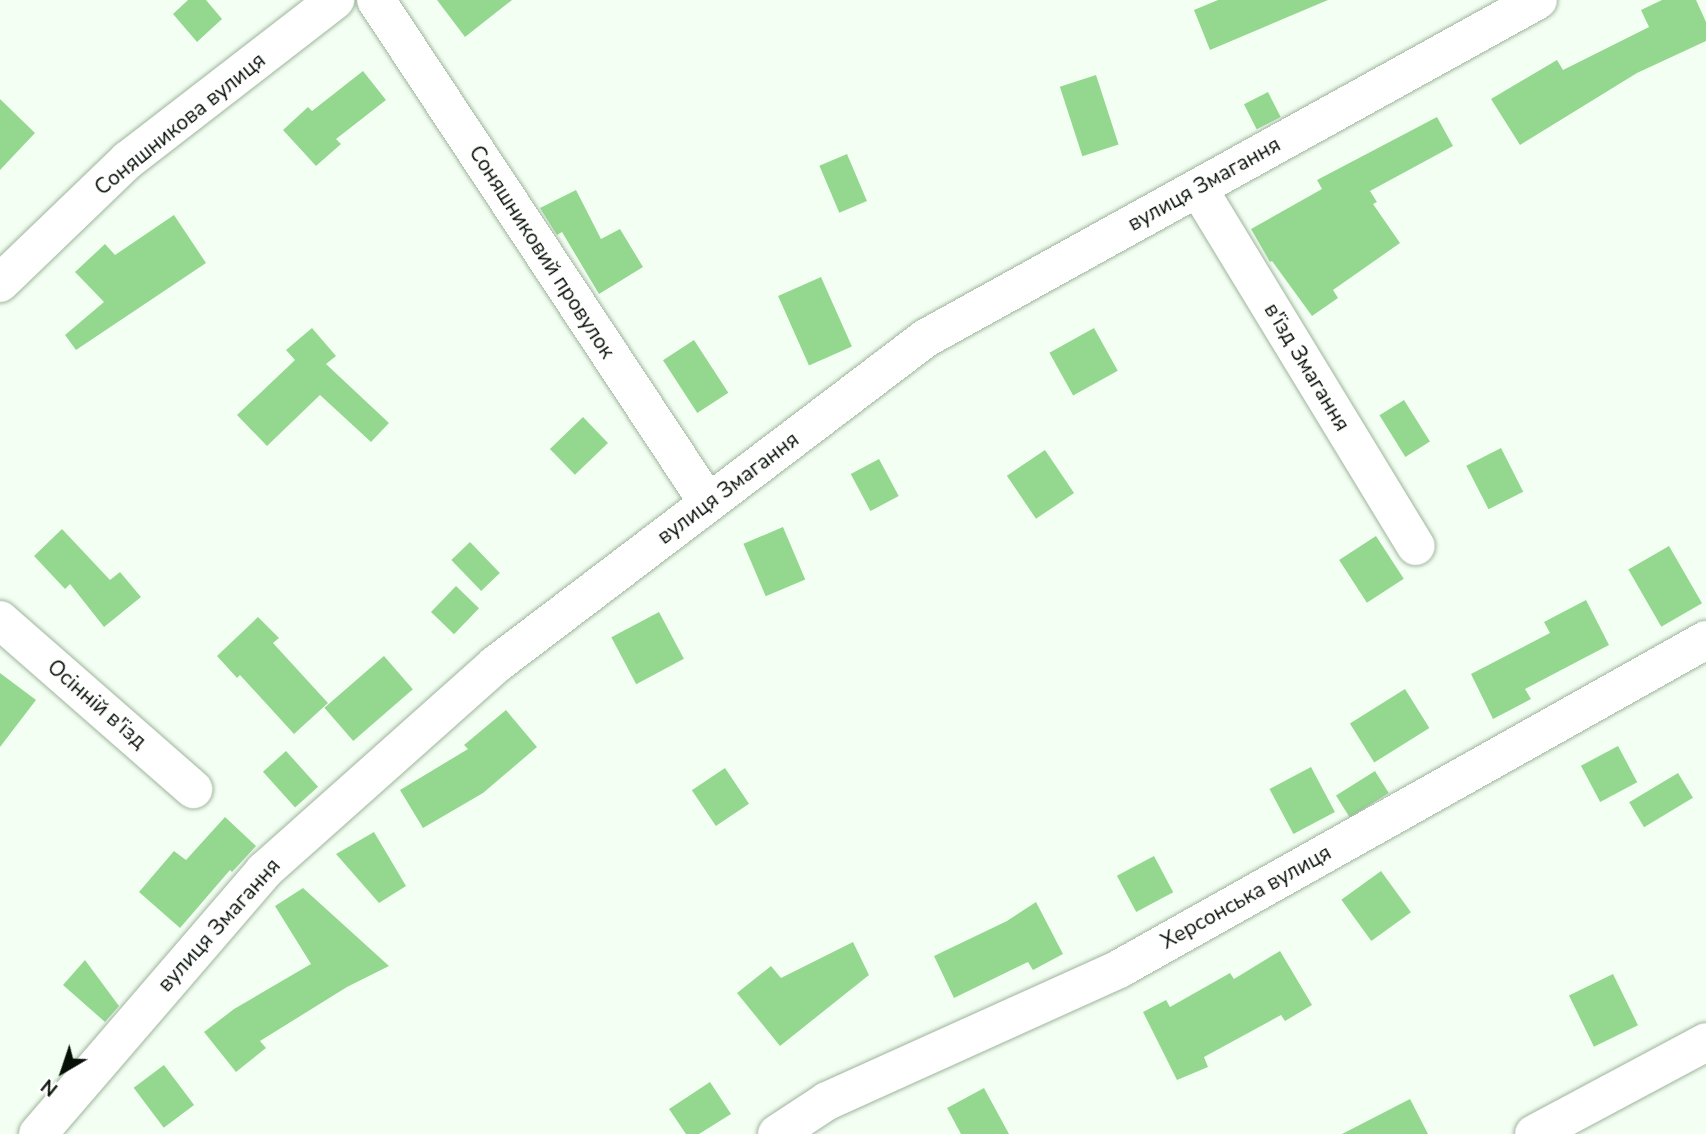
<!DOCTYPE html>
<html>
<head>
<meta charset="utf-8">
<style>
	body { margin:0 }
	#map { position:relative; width:1706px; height:1134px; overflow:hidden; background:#f4fff4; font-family:"Nunito Sans",sans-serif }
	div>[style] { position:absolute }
	.building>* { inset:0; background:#94d890; transform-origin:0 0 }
	.roads { filter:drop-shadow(0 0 2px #9db59b) drop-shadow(0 0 2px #9db59b) }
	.minor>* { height:38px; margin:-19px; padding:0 19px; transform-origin:19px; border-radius:19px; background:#fff }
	span { translate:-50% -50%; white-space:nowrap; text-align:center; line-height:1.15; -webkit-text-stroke:7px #fff; paint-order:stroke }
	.street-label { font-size:21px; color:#071007 }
	.north { position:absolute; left:28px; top:1036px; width:70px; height:70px; -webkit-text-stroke:5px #fff; paint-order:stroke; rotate:219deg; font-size:19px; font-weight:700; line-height:28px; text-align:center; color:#071007 }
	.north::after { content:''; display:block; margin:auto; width:24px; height:32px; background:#071007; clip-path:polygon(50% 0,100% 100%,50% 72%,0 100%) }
</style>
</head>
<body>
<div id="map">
	<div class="building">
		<i style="clip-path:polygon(188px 0,206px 0,222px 19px,197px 42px,173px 14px)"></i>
		<i style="clip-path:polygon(437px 0,512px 0,465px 37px)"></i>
		<i style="clip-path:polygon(1218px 0,1328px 0,1210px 50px,1194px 10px)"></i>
		<i style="clip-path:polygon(1662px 0,1696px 0,1706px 22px,1706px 41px,1637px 73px,1520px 145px,1491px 99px,1557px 60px,1563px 70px,1649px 27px,1641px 10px)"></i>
		<i style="clip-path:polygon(363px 71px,386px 100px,336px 139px,341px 144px,316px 166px,283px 130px,308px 107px,312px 111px)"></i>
		<i style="left:1096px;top:75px;width:73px;height:38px;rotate:72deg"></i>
		<i style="left:1268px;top:92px;width:28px;height:27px;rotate:63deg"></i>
		<i style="clip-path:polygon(0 99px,35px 133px,0 170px)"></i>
		<i style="clip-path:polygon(1437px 117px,1453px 146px,1370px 191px,1377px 202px,1373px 204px,1400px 243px,1333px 290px,1338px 298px,1312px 316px,1272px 261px,1270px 262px,1251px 229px,1322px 189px,1317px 180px)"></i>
		<i style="left:847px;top:154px;width:51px;height:30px;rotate:67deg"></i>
		<i style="clip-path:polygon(576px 190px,601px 239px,620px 229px,643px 267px,599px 294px,562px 232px,557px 235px,540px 208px)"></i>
		<i style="clip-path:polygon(174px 215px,206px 263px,76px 350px,65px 335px,104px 302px,75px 272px,105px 244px,115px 255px)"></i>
		<i style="left:821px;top:277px;width:76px;height:47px;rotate:66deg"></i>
		<i style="clip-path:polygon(312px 328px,336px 356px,326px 364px,389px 423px,371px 442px,320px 395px,267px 446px,237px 415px,295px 360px,286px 350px)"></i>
		<i style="left:1094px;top:328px;width:49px;height:51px;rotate:61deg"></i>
		<i style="left:694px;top:340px;width:63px;height:37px;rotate:57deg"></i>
		<i style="left:1404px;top:400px;width:49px;height:29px;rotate:58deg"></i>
		<i style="left:583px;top:417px;width:36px;height:46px;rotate:46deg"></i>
		<i style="left:1501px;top:448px;width:49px;height:39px;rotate:63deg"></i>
		<i style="left:1045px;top:450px;width:52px;height:46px;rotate:56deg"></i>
		<i style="left:879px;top:459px;width:42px;height:32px;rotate:62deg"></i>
		<i style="left:783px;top:527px;width:57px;height:43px;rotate:67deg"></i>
		<i style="clip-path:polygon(62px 529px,110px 580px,120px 572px,141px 597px,104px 627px,70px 584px,65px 589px,34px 556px)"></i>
		<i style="left:1376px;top:536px;width:51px;height:44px;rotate:57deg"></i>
		<i style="left:470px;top:542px;width:43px;height:26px;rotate:46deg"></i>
		<i style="left:1669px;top:546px;width:66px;height:47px;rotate:60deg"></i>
		<i style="left:456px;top:586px;width:32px;height:36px;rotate:44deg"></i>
		<i style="clip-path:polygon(1586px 600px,1609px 645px,1525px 689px,1531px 699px,1493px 719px,1471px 674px,1550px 633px,1544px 622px)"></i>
		<i style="left:659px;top:612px;width:53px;height:54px;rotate:62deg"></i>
		<i style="clip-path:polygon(258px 617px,279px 638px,273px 643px,328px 703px,294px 734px,240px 675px,237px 678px,217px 656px)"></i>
		<i style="left:384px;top:656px;width:44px;height:79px;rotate:49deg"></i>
		<i style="clip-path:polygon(0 673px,36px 700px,0 747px)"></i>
		<i style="left:1405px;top:689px;width:46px;height:65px;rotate:58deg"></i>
		<i style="clip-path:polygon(506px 710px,537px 747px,483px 793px,423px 828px,400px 790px,468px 749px,464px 745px)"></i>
		<i style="left:1618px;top:746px;width:41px;height:42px;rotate:62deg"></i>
		<i style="left:286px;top:751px;width:48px;height:31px;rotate:48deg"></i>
		<i style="left:1311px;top:767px;width:51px;height:47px;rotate:62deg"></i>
		<i style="left:725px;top:768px;width:43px;height:40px;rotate:56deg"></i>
		<i style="left:1375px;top:771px;width:26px;height:46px;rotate:58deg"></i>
		<i style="left:1678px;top:773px;width:29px;height:57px;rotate:59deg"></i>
		<i style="clip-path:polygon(225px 817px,256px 846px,232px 872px,230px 870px,180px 928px,139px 892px,174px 851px,186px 860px)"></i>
		<i style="clip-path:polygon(374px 832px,406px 886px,379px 903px,336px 854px)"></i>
		<i style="left:1154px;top:856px;width:41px;height:42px;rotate:62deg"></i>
		<i style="left:1381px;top:871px;width:51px;height:49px;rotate:54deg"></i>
		<i style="clip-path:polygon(303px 888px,389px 966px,347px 987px,260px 1041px,266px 1048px,236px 1072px,204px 1032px,234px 1009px,311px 964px,275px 906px)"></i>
		<i style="clip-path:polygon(1036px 902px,1063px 954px,1033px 970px,1028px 962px,954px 998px,934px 956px,1007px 921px)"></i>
		<i style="clip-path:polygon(853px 942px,869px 975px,780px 1046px,737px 993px,771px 966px,781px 978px)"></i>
		<i style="clip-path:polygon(1280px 951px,1312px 1005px,1285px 1021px,1281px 1015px,1204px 1057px,1208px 1067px,1177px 1080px,1143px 1012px,1166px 1000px,1170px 1007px,1230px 973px,1234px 979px)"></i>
		<i style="clip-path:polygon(85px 960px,119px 1006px,105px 1022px,63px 985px)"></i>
		<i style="left:1613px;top:974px;width:57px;height:49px;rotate:64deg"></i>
		<i style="left:164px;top:1065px;width:50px;height:38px;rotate:53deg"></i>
		<i style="clip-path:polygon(710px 1082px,731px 1114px,699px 1134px,686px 1134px,669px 1109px)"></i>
		<i style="clip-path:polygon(984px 1088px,1009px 1134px,961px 1134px,947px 1108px)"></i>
		<i style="clip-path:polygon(1410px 1099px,1428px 1134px,1342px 1134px)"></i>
	</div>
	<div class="roads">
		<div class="minor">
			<i style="left:376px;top:0;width:603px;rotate:56.57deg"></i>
			<i style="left:1198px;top:188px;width:419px;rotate:58.7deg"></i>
			<i style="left:0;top:283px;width:178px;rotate:-43.9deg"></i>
			<i style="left:128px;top:160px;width:262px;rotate:-37.7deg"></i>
			<i style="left:0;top:620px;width:257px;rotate:41.2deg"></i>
			<i style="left:38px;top:1134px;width:347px;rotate:-49.3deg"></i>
			<i style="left:264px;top:871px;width:310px;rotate:-41.7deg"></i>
			<i style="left:495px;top:665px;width:541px;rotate:-37.19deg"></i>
			<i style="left:926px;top:338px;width:699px;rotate:-28.91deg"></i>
			<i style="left:777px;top:1134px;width:60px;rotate:-33.4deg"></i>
			<i style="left:827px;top:1101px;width:320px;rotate:-24.3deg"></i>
			<i style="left:1119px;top:969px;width:673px;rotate:-29.27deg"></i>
			<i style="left:1534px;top:1134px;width:195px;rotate:-28.1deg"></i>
		</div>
	</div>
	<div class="street-label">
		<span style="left:180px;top:124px;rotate:-39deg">Соняшникова вулиця</span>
		<span style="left:1204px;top:184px;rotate:-29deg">вулиця Змагання</span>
		<span style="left:542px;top:252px;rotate:57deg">Соняшниковий провулок</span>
		<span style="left:1307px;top:367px;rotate:59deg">в'їзд Змагання</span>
		<span style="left:728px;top:488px;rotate:-37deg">вулиця Змагання</span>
		<span style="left:97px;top:704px;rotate:41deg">Осінній в'їзд</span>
		<span style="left:1246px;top:897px;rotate:-29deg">Херсонська вулиця</span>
		<span style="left:219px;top:925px;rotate:-48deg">вулиця Змагання</span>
	</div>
	<div class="north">N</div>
</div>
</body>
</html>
